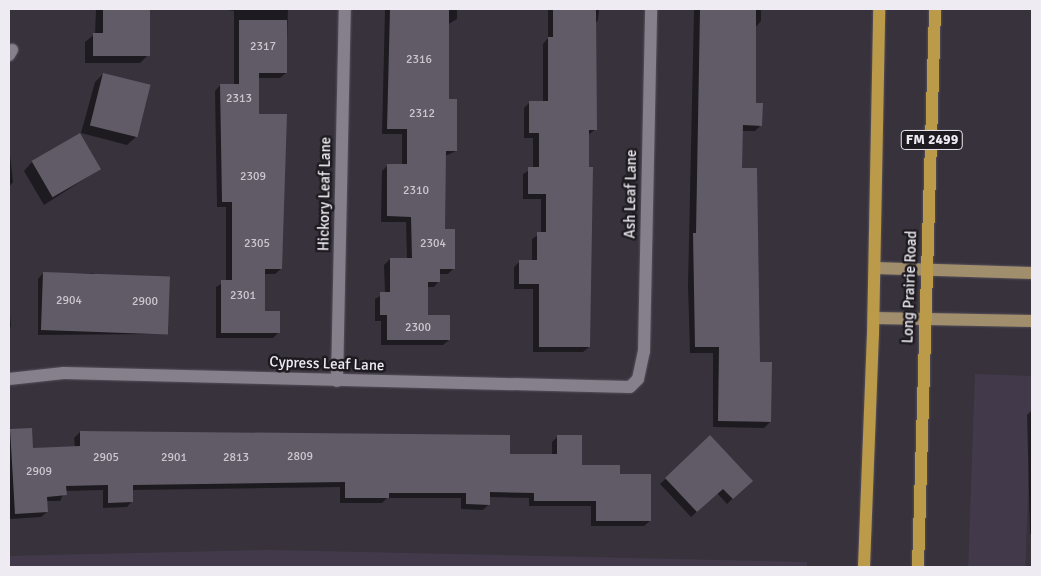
<!DOCTYPE html>
<html>
<head>
<meta charset="utf-8">
<style>
	body { margin:0 }
	#map { position:relative; width:1041px; height:576px; overflow:hidden; background:#38323d; font-family:Signika,sans-serif }
	div>[style] { position:absolute }
	.built>* { inset:0; background:#423a4a; transform-origin:0 0 }
	.shadow>* { inset:0; background:#0007 }
	.building>* { inset:0; background:#615b67; transform-origin:0 0 }
	.roads { filter:drop-shadow(0 0 1px #55505a) drop-shadow(0 0 1px #55505a) }
	.minor>* { height:12px; margin:-6px; padding:0 6px; transform-origin:6px; border-radius:6px; background:#86808d }
	.secondary>* { height:12px; margin:-6px; padding:0 6px; transform-origin:6px; border-radius:6px; background:#a18e6c }
	.primary>* { height:12px; margin:-6px; padding:0 6px; transform-origin:6px; border-radius:6px; background:#bb9b4a }
	span { translate:-50% -50%; white-space:nowrap; text-align:center; line-height:1.15; -webkit-text-stroke:5px #1e1b20; paint-order:stroke }
	.number-label { font-size:12px; color:#cbc7cf }
	.number-label span { -webkit-text-stroke-width:0 }
	.shield-label span { padding:1px 4px; background:#1e1b20; border:1px solid; border-radius:4px; -webkit-text-stroke-width:0 }
	.shield-label { font-size:14px; color:#eeebf2; font-weight:700 }
	.street-label { font-size:15px; color:#eeebf2 }
	.frame { position:absolute; inset:0; border:10px solid #eeebf2; pointer-events:none }
</style>
</head>
<body>
<div id="map">
	<div class="built">
		<i style="left:975px;top:374px;width:57px;height:193px;rotate:2deg"></i>
		<i style="clip-path:polygon(270px 550px,807px 562px,807px 567px,9px 567px,9px 556px)"></i>
	</div>
	<div class="shadow">
		<i style="clip-path:polygon(96px 9px,148px 9px,148px 55px,140px 63px,85px 63px,85px 42px,95px 34px)"></i>
		<i style="clip-path:polygon(221px 9px,288px 9px,286px 73px,280px 78px,258px 78px,258px 115px,281px 269px,275px 274px,264px 274px,264px 313px,279px 332px,273px 338px,216px 338px,216px 287px,226px 281px,226px 207px,217px 207px,215px 91px,220px 85px,234px 85px,234px 11px)"></i>
		<i style="clip-path:polygon(385px 9px,457px 9px,457px 19px,447px 25px,447px 101px,456px 151px,445px 156px,444px 230px,454px 268px,448px 274px,439px 274px,439px 281px,434px 287px,427px 287px,427px 316px,449px 340px,443px 345px,381px 345px,381px 321px,375px 321px,375px 299px,385px 293px,384px 265px,390px 259px,407px 259px,406px 222px,381px 222px,382px 171px,388px 165px,402px 166px,402px 134px,382px 134px)"></i>
		<i style="clip-path:polygon(548px 9px,599px 9px,598px 20px,595px 24px,596px 129px,588px 135px,589px 347px,583px 352px,533px 352px,533px 289px,514px 289px,514px 267px,520px 261px,532px 261px,532px 239px,541px 233px,541px 199px,523px 199px,523px 174px,533px 168px,533px 138px,524px 138px,524px 108px,530px 102px,543px 102px,543px 44px,548px 38px)"></i>
		<i style="clip-path:polygon(694px 9px,761px 9px,761px 21px,755px 28px,755px 104px,761px 125px,755px 131px,741px 131px,741px 170px,759px 364px,770px 422px,764px 428px,713px 427px,713px 353px,690px 353px,688px 285px)"></i>
		<i style="clip-path:polygon(103px 74px,136px 137px,127px 145px,81px 133px,95px 82px)"></i>
		<i style="clip-path:polygon(9px 146px,13px 182px,9px 187px)"></i>
		<i style="clip-path:polygon(32px 162px,100px 169px,44px 205px,24px 171px)"></i>
		<i style="clip-path:polygon(43px 273px,94px 273px,94px 277px,169px 328px,163px 334px,38px 335px,38px 279px)"></i>
		<i style="clip-path:polygon(9px 304px,11px 327px,9px 328px)"></i>
		<i style="clip-path:polygon(1032px 410px,1032px 534px,1030px 534px,1027px 415px)"></i>
		<i style="clip-path:polygon(31px 430px,32px 449px,75px 447px,74px 438px,80px 432px,508px 456px,552px 456px,552px 442px,558px 436px,581px 466px,618px 475px,650px 521px,644px 526px,591px 526px,591px 506px,529px 506px,529px 498px,489px 497px,489px 504px,483px 510px,461px 509px,461px 498px,387px 498px,382px 503px,340px 503px,340px 487px,132px 490px,132px 501px,127px 507px,103px 508px,103px 490px,65px 491px,60px 501px,46px 501px,47px 512px,41px 517px,10px 519px,9px 433px)"></i>
		<i style="clip-path:polygon(710px 437px,751px 481px,727px 504px,717px 493px,691px 517px,660px 484px)"></i>
	</div>
	<div class="building">
		<i style="clip-path:polygon(103px 9px,150px 9px,150px 56px,93px 56px,93px 33px,103px 33px)"></i>
		<i style="clip-path:polygon(390px 9px,449px 9px,449px 99px,457px 99px,457px 151px,446px 151px,445px 229px,455px 229px,455px 269px,440px 269px,440px 282px,428px 282px,428px 315px,450px 315px,450px 340px,387px 340px,387px 315px,380px 315px,380px 292px,390px 292px,390px 258px,412px 258px,411px 217px,387px 216px,387px 164px,407px 164px,407px 129px,387px 129px)"></i>
		<i style="clip-path:polygon(553px 9px,596px 9px,597px 130px,589px 130px,589px 167px,593px 167px,590px 347px,539px 347px,539px 284px,519px 284px,519px 260px,537px 260px,537px 232px,546px 232px,546px 194px,528px 194px,528px 167px,539px 167px,539px 133px,529px 133px,529px 101px,548px 101px,548px 37px,553px 37px)"></i>
		<i style="clip-path:polygon(700px 9px,756px 9px,756px 103px,763px 103px,762px 126px,743px 125px,742px 168px,757px 168px,760px 362px,772px 362px,771px 422px,718px 421px,719px 347px,695px 347px,693px 233px,696px 233px)"></i>
		<i style="clip-path:polygon(239px 20px,287px 20px,287px 73px,259px 73px,259px 114px,287px 114px,282px 269px,265px 269px,265px 311px,280px 311px,280px 333px,221px 333px,221px 280px,232px 280px,232px 202px,222px 202px,220px 84px,239px 84px)"></i>
		<i style="left:103px;top:73px;width:49px;height:54px;rotate:14deg"></i>
		<i style="left:80px;top:133px;width:42px;height:56px;rotate:60deg"></i>
		<i style="left:43px;top:272px;width:127px;height:58px;rotate:2deg"></i>
		<i style="clip-path:polygon(32px 428px,33px 448px,80px 446px,80px 431px,510px 435px,510px 454px,557px 454px,557px 435px,582px 435px,582px 465px,620px 465px,620px 474px,651px 474px,651px 521px,596px 521px,596px 501px,534px 501px,534px 493px,490px 492px,490px 505px,466px 504px,466px 493px,389px 493px,389px 498px,345px 498px,345px 482px,133px 485px,133px 502px,108px 503px,108px 485px,66px 486px,67px 495px,47px 497px,48px 512px,15px 514px,10px 429px)"></i>
		<i style="clip-path:polygon(710px 435px,753px 481px,733px 499px,723px 489px,697px 512px,665px 478px)"></i>
	</div>
	<div class="roads">
		<div class="minor">
			<i style="left:9px;top:55px;width:6px;rotate:-59deg"></i>
			<i style="left:9px;top:379px;width:55px;rotate:-6.2deg"></i>
			<i style="left:64px;top:373px;width:566px;rotate:1.42deg"></i>
			<i style="left:630px;top:387px;width:11px;rotate:-45deg"></i>
			<i style="left:638px;top:379px;width:29px;rotate:-78deg"></i>
			<i style="left:644px;top:351px;width:342px;rotate:-88.8deg"></i>
			<i style="left:337px;top:381px;width:372px;rotate:-88.8deg"></i>
		</div>
		<div class="secondary">
			<i style="left:875px;top:268px;width:157px;rotate:1.8deg"></i>
			<i style="left:874px;top:318px;width:158px;rotate:1.1deg"></i>
		</div>
		<div class="primary">
			<i style="left:864px;top:567px;width:232px;rotate:-87.8deg"></i>
			<i style="left:873px;top:335px;width:326px;rotate:-88.9deg"></i>
			<i style="left:918px;top:567px;width:558px;rotate:-88.25deg"></i>
		</div>
	</div>
	<div class="number-label">
		<span style="left:263px;top:47px">2317</span>
		<span style="left:419px;top:60px">2316</span>
		<span style="left:239px;top:99px">2313</span>
		<span style="left:422px;top:114px">2312</span>
		<span style="left:253px;top:177px">2309</span>
		<span style="left:416px;top:191px">2310</span>
		<span style="left:257px;top:244px">2305</span>
		<span style="left:433px;top:244px">2304</span>
		<span style="left:243px;top:296px">2301</span>
		<span style="left:69px;top:301px">2904</span>
		<span style="left:145px;top:302px">2900</span>
		<span style="left:418px;top:328px">2300</span>
		<span style="left:300px;top:457px">2809</span>
		<span style="left:106px;top:458px">2905</span>
		<span style="left:174px;top:458px">2901</span>
		<span style="left:236px;top:458px">2813</span>
		<span style="left:39px;top:472px">2909</span>
	</div>
	<div class="shield-label">
		<span style="left:932px;top:140px">FM 2499</span>
	</div>
	<div class="street-label">
		<span style="left:325px;top:194px;rotate:-89deg">Hickory Leaf Lane</span>
		<span style="left:631px;top:194px;rotate:-89deg">Ash Leaf Lane</span>
		<span style="left:910px;top:287px;rotate:-88deg">Long Prairie Road</span>
		<span style="left:327px;top:364px;rotate:2deg">Cypress Leaf Lane</span>
	</div>
	<div class="frame"></div>
</div>
</body>
</html>
